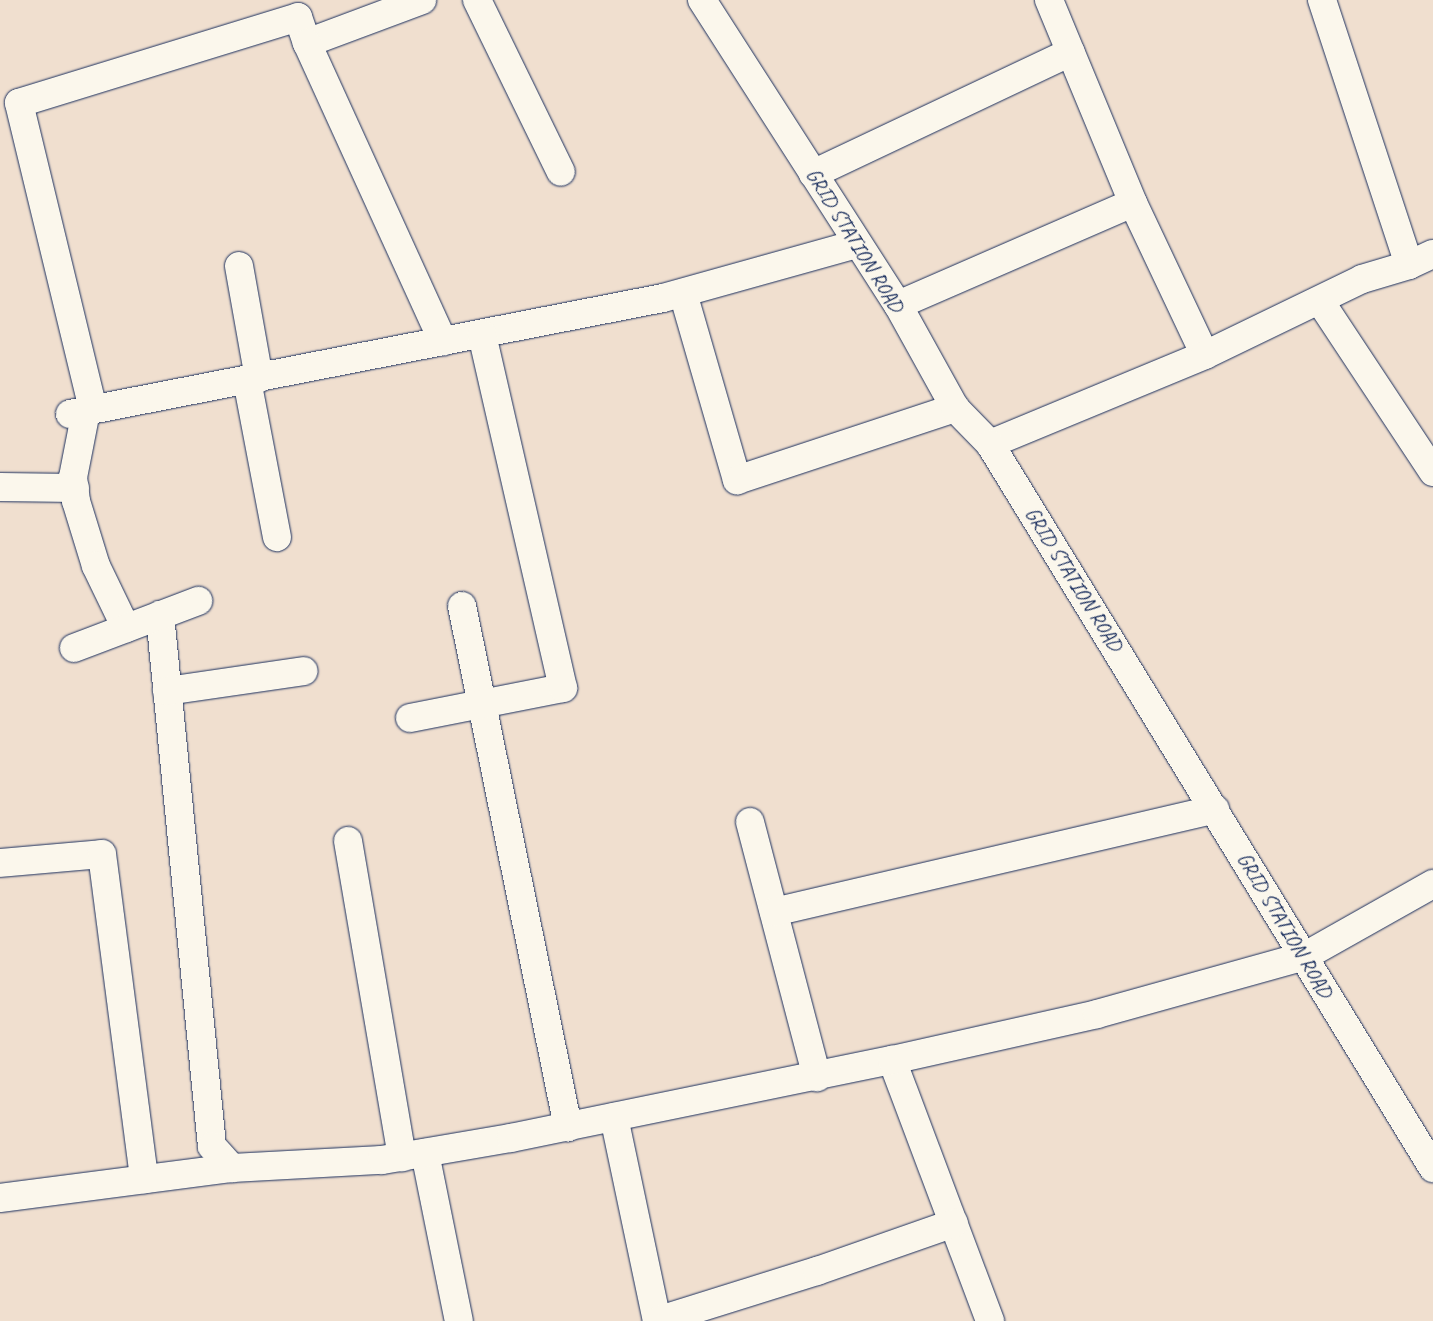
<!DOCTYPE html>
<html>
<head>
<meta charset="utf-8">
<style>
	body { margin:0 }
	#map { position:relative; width:1433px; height:1321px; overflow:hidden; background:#f0dfcf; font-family:Caveat,sans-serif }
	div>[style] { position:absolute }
	.roads { filter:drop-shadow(0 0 1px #1b2f5e) drop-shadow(0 0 1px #1b2f5e) }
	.street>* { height:28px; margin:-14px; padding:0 14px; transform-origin:14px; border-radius:14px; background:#fbf7ec }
	.secondary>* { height:28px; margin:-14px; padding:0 14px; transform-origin:14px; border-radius:14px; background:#fbf7ec }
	span { translate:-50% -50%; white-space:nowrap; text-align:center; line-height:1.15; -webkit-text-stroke:4px #fbf7ec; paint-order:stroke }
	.street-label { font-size:21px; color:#1b2f5e }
</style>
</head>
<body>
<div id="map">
	<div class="roads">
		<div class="street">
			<i style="left:477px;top:0;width:191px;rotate:64deg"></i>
			<i style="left:1049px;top:0;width:220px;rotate:67.5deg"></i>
			<i style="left:1133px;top:203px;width:168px;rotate:64.7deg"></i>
			<i style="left:1322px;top:0;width:279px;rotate:71.8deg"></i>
			<i style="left:307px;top:43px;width:123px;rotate:-20.5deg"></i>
			<i style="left:813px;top:174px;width:285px;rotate:-25.3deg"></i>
			<i style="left:239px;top:266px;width:114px;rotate:79.9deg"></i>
			<i style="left:683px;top:293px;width:195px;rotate:73.9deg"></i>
			<i style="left:737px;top:480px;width:230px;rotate:-18.3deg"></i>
			<i style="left:1320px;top:301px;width:205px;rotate:56.5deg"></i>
			<i style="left:898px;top:305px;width:256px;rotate:-23.5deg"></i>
			<i style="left:247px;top:380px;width:160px;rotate:79.2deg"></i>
			<i style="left:93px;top:409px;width:315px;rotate:-103.6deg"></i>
			<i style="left:19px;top:103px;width:292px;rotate:-17.1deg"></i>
			<i style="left:298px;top:17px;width:28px;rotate:71deg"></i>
			<i style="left:307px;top:43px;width:328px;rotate:65.5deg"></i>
			<i style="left:86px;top:411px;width:67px;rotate:101.1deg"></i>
			<i style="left:73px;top:477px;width:24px;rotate:83deg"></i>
			<i style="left:76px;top:501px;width:68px;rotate:72.9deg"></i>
			<i style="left:96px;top:566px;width:69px;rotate:64.2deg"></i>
			<i style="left:70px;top:414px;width:604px;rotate:-11.07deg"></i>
			<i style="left:663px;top:298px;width:201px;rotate:-15.6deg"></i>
			<i style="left:990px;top:444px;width:233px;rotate:-22.5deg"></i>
			<i style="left:1205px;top:355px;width:174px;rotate:-25.8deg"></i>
			<i style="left:1362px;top:279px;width:49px;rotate:-16.6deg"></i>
			<i style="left:1409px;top:265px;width:26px;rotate:-25deg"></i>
			<i style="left:0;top:487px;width:75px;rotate:0.8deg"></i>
			<i style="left:462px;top:606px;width:532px;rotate:78.5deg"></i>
			<i style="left:160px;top:615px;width:534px;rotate:84.41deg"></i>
			<i style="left:212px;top:1146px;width:30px;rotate:48deg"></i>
			<i style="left:74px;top:648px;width:133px;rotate:-20.8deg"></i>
			<i style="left:167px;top:691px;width:138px;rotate:-8.3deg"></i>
			<i style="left:410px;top:718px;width:156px;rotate:-11.1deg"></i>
			<i style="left:563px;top:688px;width:363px;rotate:-102.9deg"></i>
			<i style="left:750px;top:822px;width:264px;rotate:75.3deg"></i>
			<i style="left:348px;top:841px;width:321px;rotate:80.3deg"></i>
			<i style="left:0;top:863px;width:102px;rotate:-5deg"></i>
			<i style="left:102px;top:854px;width:328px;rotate:82.6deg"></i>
			<i style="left:774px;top:912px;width:453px;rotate:-13.1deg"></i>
			<i style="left:892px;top:1060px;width:279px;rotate:69.4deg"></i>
			<i style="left:614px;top:1117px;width:208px;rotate:78.1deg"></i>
			<i style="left:425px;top:1153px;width:171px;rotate:78.6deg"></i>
			<i style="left:0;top:1198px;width:234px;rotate:-7.4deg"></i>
			<i style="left:232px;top:1168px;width:150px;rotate:-3.1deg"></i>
			<i style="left:382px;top:1160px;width:131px;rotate:-9.7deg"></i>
			<i style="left:511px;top:1138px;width:389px;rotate:-11.6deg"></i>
			<i style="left:892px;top:1060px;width:210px;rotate:-12.6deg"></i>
			<i style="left:1097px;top:1014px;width:216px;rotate:-15.6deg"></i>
			<i style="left:1305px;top:956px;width:147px;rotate:-29.4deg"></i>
			<i style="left:657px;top:1321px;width:168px;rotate:-17.4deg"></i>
			<i style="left:817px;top:1271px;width:145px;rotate:-19.3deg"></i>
		</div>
		<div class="secondary">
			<i style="left:702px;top:0;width:363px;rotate:57.3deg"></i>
			<i style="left:898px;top:305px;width:118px;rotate:61deg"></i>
			<i style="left:955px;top:408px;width:50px;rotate:45.8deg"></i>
			<i style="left:990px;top:444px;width:849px;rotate:58.54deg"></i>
		</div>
	</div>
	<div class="street-label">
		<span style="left:855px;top:240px;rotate:58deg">GRID STATION ROAD</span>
		<span style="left:1074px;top:579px;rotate:58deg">GRID STATION ROAD</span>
		<span style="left:1285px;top:925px;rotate:59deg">GRID STATION ROAD</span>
	</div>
</div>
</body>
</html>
